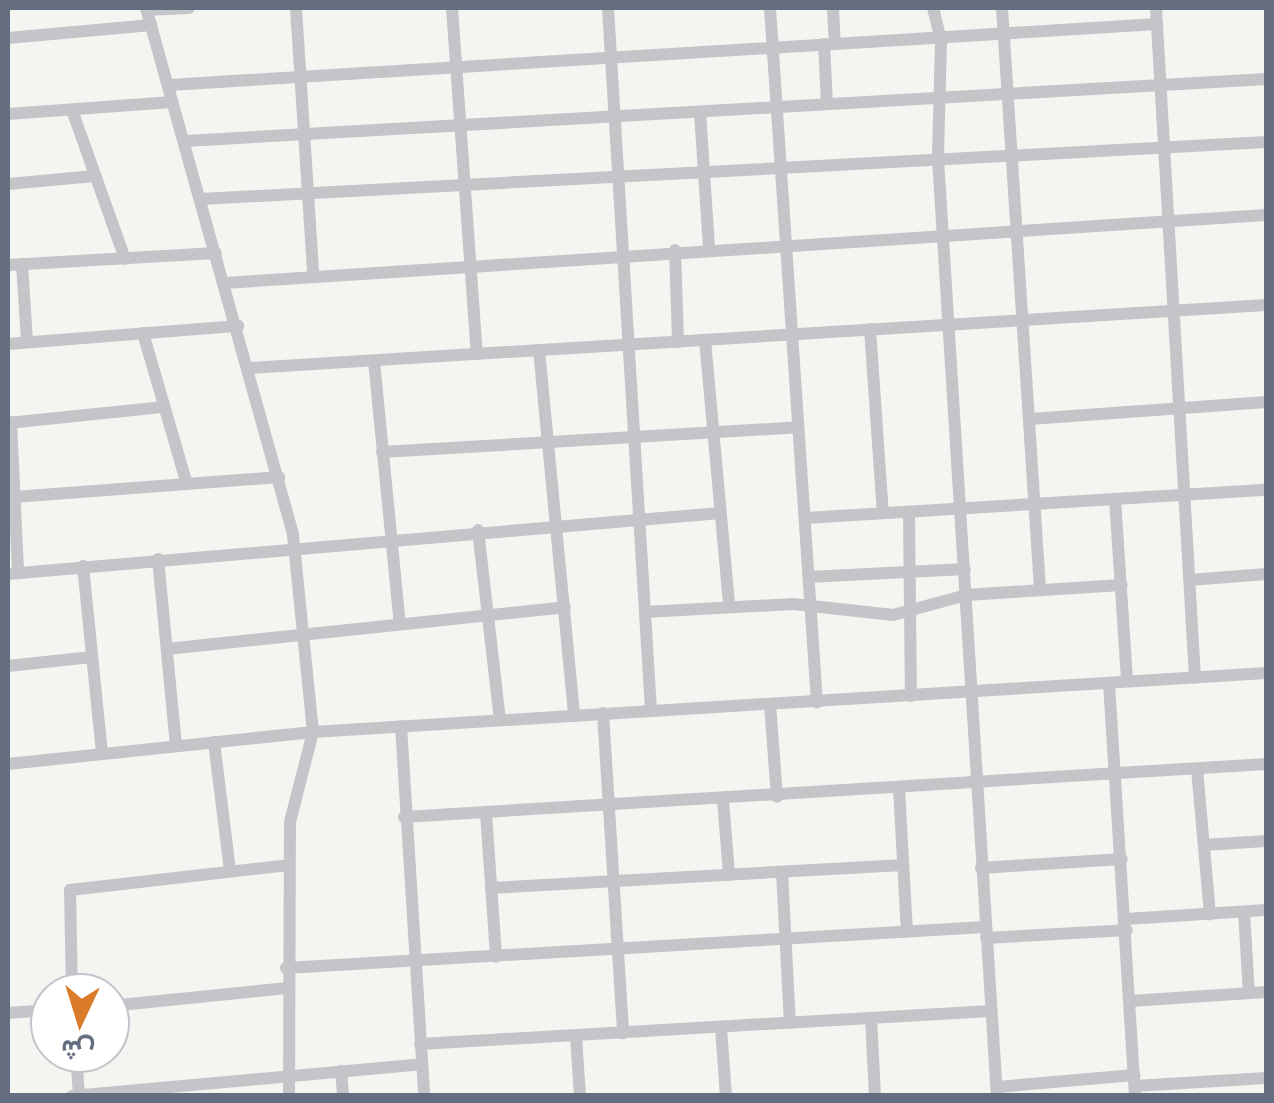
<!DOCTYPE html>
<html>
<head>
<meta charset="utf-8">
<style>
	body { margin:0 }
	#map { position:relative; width:1274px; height:1103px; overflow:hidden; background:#f4f5f1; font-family:"Space Grotesk",Vazirmatn,sans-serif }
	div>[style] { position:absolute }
	.minor>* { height:12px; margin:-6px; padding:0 6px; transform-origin:6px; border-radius:6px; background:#c3c5c9 }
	span { translate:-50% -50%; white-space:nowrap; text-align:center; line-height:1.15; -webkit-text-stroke:10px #fff; paint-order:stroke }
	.frame { position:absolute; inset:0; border:10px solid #656e81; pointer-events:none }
	.north { position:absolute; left:30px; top:973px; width:100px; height:100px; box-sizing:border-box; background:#fff; border:2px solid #c1c5cd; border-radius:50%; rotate:184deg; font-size:28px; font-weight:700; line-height:40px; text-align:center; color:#656e81 }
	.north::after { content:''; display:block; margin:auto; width:35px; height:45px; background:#db7c2b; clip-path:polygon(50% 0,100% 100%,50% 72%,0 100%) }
</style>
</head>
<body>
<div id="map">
	<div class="minor">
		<i style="left:296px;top:8px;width:266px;rotate:86.3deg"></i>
		<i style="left:452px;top:8px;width:347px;rotate:85.9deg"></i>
		<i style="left:608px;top:8px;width:704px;rotate:86.5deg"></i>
		<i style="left:770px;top:8px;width:696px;rotate:86.13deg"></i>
		<i style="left:833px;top:8px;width:35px;rotate:87deg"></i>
		<i style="left:933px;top:8px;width:34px;rotate:76deg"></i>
		<i style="left:941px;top:41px;width:118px;rotate:91.5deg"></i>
		<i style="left:938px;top:159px;width:939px;rotate:86.4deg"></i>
		<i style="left:1002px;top:8px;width:583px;rotate:86.26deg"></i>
		<i style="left:1156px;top:8px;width:671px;rotate:86.67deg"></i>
		<i style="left:147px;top:10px;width:42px;rotate:-2.7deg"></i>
		<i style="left:8px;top:38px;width:144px;rotate:-5.2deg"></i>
		<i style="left:824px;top:44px;width:60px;rotate:87.1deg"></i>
		<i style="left:169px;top:85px;width:990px;rotate:-3.53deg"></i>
		<i style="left:72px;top:110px;width:158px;rotate:70.4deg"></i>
		<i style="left:700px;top:112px;width:136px;rotate:86.2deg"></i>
		<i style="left:8px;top:114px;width:165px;rotate:-4.2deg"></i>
		<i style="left:185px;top:141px;width:1083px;rotate:-3.28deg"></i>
		<i style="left:8px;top:184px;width:87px;rotate:-5.3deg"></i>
		<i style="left:201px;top:199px;width:1067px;rotate:-3.06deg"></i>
		<i style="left:675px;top:250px;width:92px;rotate:88.1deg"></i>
		<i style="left:22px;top:264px;width:78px;rotate:86.3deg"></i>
		<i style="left:8px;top:265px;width:208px;rotate:-3.3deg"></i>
		<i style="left:225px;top:283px;width:1043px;rotate:-3.74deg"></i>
		<i style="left:870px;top:329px;width:184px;rotate:86deg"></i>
		<i style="left:143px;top:333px;width:157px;rotate:73.8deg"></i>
		<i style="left:705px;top:340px;width:266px;rotate:84.8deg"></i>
		<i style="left:8px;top:344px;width:231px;rotate:-4.5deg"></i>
		<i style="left:539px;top:350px;width:367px;rotate:84.5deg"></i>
		<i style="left:374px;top:361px;width:264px;rotate:84.4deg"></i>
		<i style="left:249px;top:368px;width:1019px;rotate:-3.54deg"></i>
		<i style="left:1030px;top:419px;width:237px;rotate:-4.1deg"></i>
		<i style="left:11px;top:422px;width:151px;rotate:87.3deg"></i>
		<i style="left:8px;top:423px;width:157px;rotate:-5.9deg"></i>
		<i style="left:382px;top:452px;width:416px;rotate:-3.4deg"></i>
		<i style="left:14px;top:497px;width:266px;rotate:-4.3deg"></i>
		<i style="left:1115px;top:499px;width:182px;rotate:86.2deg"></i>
		<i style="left:909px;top:512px;width:184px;rotate:89.4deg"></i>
		<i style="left:805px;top:518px;width:462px;rotate:-3.5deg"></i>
		<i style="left:478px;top:530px;width:190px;rotate:83.4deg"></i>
		<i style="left:158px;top:559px;width:187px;rotate:84.5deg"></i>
		<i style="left:83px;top:566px;width:188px;rotate:84.2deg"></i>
		<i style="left:8px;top:574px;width:715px;rotate:-4.9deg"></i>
		<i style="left:809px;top:577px;width:156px;rotate:-2.9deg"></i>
		<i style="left:1190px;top:580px;width:76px;rotate:-4.5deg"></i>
		<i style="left:645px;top:612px;width:148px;rotate:-3.1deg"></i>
		<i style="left:793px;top:604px;width:101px;rotate:6.3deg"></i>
		<i style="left:893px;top:615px;width:76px;rotate:-15.3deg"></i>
		<i style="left:966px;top:595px;width:156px;rotate:-3.7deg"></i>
		<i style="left:167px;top:649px;width:400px;rotate:-6deg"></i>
		<i style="left:8px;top:666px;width:84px;rotate:-6.1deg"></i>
		<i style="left:1109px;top:683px;width:414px;rotate:86.4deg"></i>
		<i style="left:770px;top:704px;width:93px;rotate:85.7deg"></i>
		<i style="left:603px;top:713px;width:321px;rotate:86.4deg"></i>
		<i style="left:401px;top:726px;width:371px;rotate:86.4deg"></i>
		<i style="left:214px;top:742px;width:129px;rotate:82.9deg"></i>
		<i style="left:8px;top:764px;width:307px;rotate:-6deg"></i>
		<i style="left:313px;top:732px;width:199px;rotate:-95.8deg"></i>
		<i style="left:293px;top:534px;width:546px;rotate:-105.61deg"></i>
		<i style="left:1197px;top:769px;width:146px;rotate:84.9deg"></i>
		<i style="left:899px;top:789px;width:143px;rotate:86.8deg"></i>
		<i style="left:723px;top:800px;width:75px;rotate:85.4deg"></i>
		<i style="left:486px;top:813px;width:144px;rotate:86deg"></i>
		<i style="left:404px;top:817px;width:864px;rotate:-3.52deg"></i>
		<i style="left:1204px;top:845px;width:62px;rotate:-3.7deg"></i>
		<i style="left:981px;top:868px;width:141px;rotate:-3.7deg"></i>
		<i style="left:782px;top:872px;width:151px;rotate:87deg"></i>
		<i style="left:491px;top:888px;width:413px;rotate:-3.2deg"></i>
		<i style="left:1244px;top:912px;width:81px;rotate:86.5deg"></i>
		<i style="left:1126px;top:919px;width:140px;rotate:-3.7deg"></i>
		<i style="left:986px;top:938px;width:141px;rotate:-3.2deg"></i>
		<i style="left:286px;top:968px;width:700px;rotate:-3.36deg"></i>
		<i style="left:72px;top:993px;width:103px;rotate:-91.1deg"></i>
		<i style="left:70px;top:890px;width:220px;rotate:-6.5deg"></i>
		<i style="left:1130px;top:1001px;width:136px;rotate:-3.8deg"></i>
		<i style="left:110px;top:1006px;width:177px;rotate:-5.8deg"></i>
		<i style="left:8px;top:1013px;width:42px;rotate:-4.1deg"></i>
		<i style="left:871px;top:1018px;width:78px;rotate:87.1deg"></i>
		<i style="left:721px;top:1027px;width:69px;rotate:85.9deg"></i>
		<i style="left:576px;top:1036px;width:60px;rotate:86.2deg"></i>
		<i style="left:420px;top:1044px;width:572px;rotate:-3.31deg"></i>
		<i style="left:76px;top:1053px;width:43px;rotate:86deg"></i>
		<i style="left:341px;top:1071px;width:25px;rotate:85deg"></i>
		<i style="left:1135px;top:1086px;width:131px;rotate:-3.5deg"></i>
		<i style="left:997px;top:1087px;width:138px;rotate:-5deg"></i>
		<i style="left:72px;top:1096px;width:351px;rotate:-5.2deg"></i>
		<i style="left:289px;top:1096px;width:274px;rotate:-89.8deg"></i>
		<i style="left:290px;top:822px;width:93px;rotate:-75.7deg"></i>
		<i style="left:313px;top:732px;width:955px;rotate:-3.54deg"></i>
	</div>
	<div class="frame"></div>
	<div class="north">ش</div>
</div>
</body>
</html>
